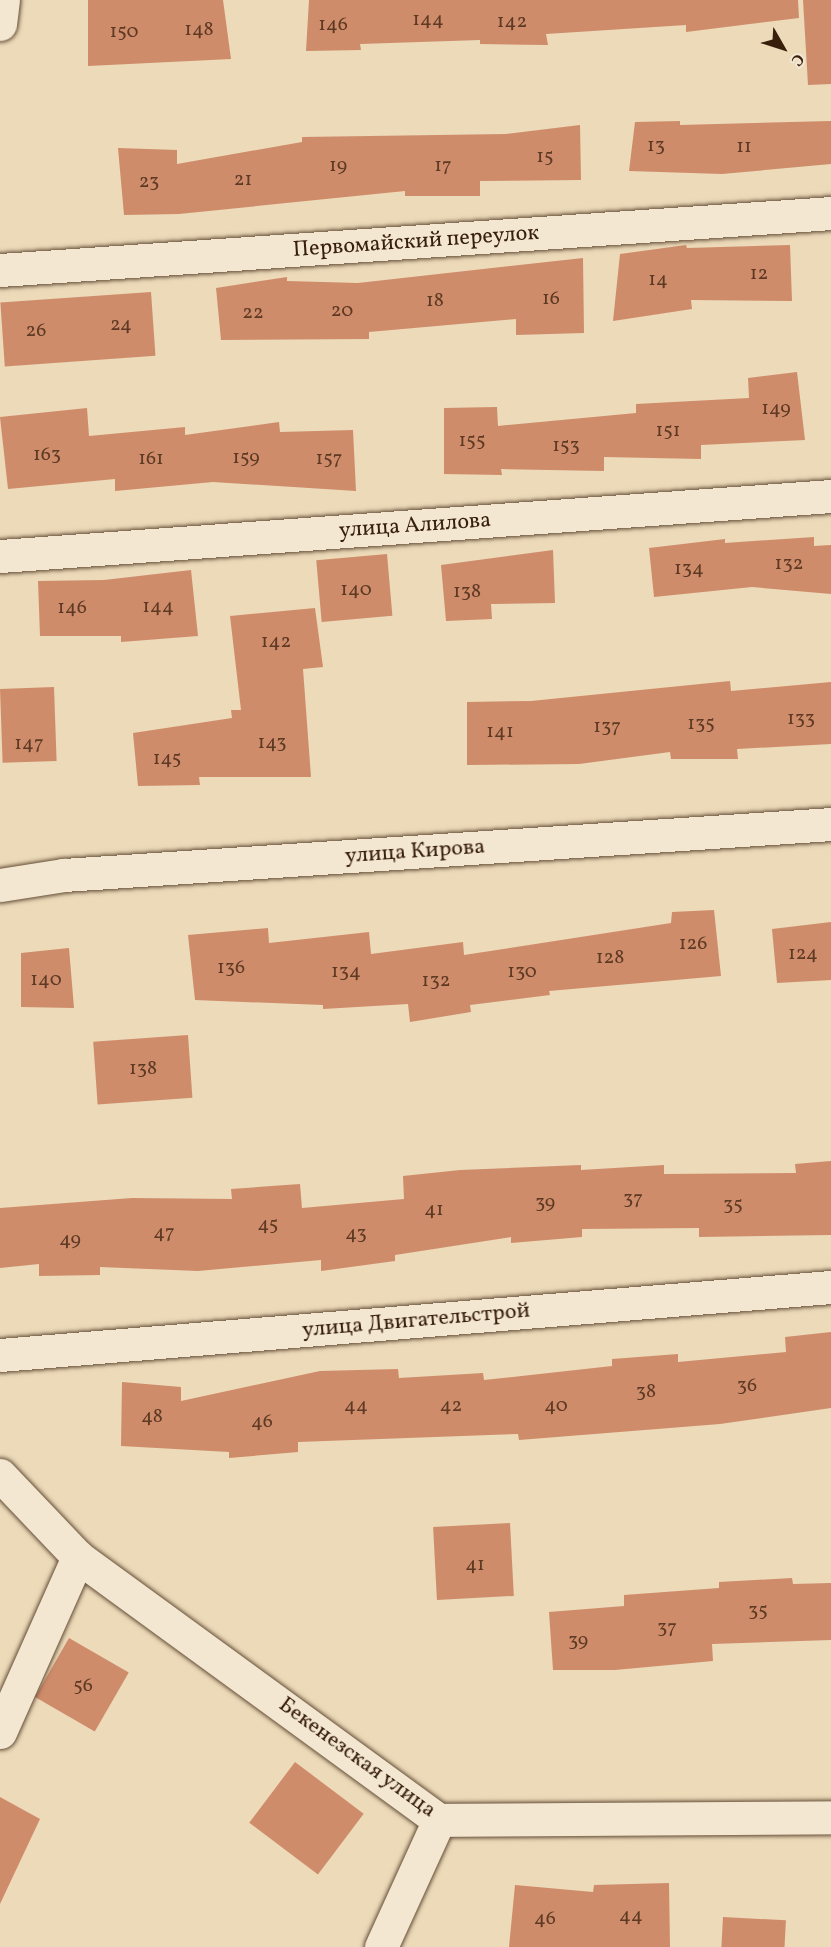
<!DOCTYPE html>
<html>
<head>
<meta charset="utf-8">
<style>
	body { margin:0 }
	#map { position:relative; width:831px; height:1947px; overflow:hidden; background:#ecdab9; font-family:Vollkorn,serif }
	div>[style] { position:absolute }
	.building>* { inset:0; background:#cf8c6b; transform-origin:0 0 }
	.roads { filter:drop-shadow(0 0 2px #654e37) drop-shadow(0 0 2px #654e37) }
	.minor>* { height:33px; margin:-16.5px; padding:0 16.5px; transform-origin:16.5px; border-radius:16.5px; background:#f3e7d2 }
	span { translate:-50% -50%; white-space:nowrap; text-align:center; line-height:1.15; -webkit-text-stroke:4.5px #f3e7d2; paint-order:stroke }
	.number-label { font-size:20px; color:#5e3a24 }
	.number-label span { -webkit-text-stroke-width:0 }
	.street-label { font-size:22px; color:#381f0c }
	.north { position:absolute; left:753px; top:18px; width:60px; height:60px; -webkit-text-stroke:4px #f3e7d2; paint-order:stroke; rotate:129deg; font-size:16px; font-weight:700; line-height:24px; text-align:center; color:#381f0c }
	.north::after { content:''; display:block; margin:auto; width:21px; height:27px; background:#381f0c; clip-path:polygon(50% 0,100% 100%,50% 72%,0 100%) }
</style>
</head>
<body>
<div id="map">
	<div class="building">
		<i style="clip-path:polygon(88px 0,223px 0,231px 59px,88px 66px)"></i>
		<i style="clip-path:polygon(309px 0,798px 0,799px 18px,686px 32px,686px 25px,546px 34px,548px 45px,480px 44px,480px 40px,360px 44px,361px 50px,306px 51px)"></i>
		<i style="clip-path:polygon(803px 0,831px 0,831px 84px,808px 85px)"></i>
		<i style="clip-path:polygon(680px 121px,680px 125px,831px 121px,831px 164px,722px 174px,629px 171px,635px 122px)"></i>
		<i style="clip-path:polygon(580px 125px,581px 180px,480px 181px,480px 196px,405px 196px,405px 191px,179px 214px,124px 215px,118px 148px,177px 150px,177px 164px,302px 142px,302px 137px,506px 134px)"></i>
		<i style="clip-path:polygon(686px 245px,687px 248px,790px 245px,792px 301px,691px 300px,692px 309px,613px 321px,620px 254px)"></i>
		<i style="clip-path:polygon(583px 258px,584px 333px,516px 335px,516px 319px,369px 332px,369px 339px,221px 340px,216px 288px,287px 277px,287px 281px,358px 283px)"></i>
		<i style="left:151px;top:292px;width:64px;height:151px;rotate:86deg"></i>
		<i style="clip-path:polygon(797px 372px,805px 440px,701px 445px,701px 459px,604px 457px,604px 471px,501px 469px,502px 475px,444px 474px,444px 408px,497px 407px,498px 426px,636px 413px,636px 404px,749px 398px,748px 378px)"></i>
		<i style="clip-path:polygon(87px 408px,89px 436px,185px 427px,185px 435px,279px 422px,280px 432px,353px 430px,356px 491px,213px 482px,115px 491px,115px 479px,8px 489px,0 417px)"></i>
		<i style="clip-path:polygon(814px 537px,814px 546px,831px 545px,831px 594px,752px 587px,654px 597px,649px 548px,725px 539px,725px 543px)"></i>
		<i style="clip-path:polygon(553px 550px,555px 603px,491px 604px,492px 619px,446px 621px,441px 565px)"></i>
		<i style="left:387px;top:554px;width:62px;height:71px;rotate:85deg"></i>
		<i style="clip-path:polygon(191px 570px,198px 636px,121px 642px,121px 636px,40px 636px,38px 581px,104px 580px)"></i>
		<i style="clip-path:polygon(315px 608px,323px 667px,303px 669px,311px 777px,199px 777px,200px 785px,138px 786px,133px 733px,232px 718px,231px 710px,241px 710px,230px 616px)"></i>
		<i style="clip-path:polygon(730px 681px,731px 691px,831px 682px,831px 744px,737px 749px,738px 759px,671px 759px,670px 752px,579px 764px,467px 765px,467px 702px,531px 701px)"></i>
		<i style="left:54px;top:687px;width:74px;height:54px;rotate:88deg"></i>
		<i style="clip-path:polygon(714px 910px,721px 976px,549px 991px,550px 995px,470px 1005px,471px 1012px,410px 1022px,408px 1004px,323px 1009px,323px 1005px,195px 1000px,188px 935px,268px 928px,269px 943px,369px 932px,371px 954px,463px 942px,464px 955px,671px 923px,672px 912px)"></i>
		<i style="clip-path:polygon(831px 922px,831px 980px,777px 983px,772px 929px)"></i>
		<i style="clip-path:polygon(69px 948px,74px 1008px,21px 1007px,21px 953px)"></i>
		<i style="left:188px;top:1035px;width:63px;height:95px;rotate:86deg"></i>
		<i style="clip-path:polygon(831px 1161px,831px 1235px,699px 1237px,699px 1228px,582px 1229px,582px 1237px,511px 1243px,511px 1237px,395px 1255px,395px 1261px,321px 1271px,321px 1260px,198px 1271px,100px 1267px,100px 1275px,39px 1276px,39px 1264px,0 1268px,0 1208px,132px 1198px,232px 1199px,231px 1189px,300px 1184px,302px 1208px,404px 1199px,403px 1176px,460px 1170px,581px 1165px,581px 1170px,664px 1165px,664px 1174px,796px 1173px,795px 1164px)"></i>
		<i style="clip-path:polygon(831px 1332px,831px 1408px,720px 1424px,519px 1440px,518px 1434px,298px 1442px,298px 1452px,229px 1458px,229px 1452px,121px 1446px,122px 1382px,181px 1387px,181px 1401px,320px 1371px,398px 1369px,399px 1378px,483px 1373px,484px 1380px,612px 1366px,612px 1359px,678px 1354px,678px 1362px,786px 1352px,785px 1337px)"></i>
		<i style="left:510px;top:1523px;width:73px;height:77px;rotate:87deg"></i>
		<i style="clip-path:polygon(792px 1578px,793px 1584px,831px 1583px,831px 1640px,712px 1644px,713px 1661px,615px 1670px,553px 1670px,549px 1612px,624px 1606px,624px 1595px,719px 1588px,719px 1582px)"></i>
		<i style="left:69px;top:1638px;width:69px;height:68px;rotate:30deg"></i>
		<i style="left:295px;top:1762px;width:86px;height:76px;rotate:37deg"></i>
		<i style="clip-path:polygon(0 1797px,40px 1819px,0 1904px)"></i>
		<i style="clip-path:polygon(669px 1883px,670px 1947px,509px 1947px,515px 1885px,593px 1892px,594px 1885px)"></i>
		<i style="left:723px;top:1917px;width:63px;height:30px;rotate:3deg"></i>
	</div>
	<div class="roads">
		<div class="minor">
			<i style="left:0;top:24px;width:24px;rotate:-83deg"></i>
			<i style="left:0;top:270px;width:833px;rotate:-3.92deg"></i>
			<i style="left:0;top:556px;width:833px;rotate:-4.13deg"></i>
			<i style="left:0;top:885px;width:65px;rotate:-8.9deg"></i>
			<i style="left:64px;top:875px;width:769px;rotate:-3.8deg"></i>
			<i style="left:0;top:1355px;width:834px;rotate:-4.68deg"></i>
			<i style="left:0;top:1475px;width:113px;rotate:46.4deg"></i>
			<i style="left:78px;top:1557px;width:447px;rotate:36.1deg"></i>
			<i style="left:439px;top:1820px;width:392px;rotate:-0.4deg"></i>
			<i style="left:0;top:1732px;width:192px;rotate:-66deg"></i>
			<i style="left:381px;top:1947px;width:140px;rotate:-65.5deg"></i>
		</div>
	</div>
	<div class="number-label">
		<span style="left:428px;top:20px">144</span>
		<span style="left:512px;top:22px">142</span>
		<span style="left:333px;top:25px">146</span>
		<span style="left:199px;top:30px">148</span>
		<span style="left:124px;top:32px">150</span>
		<span style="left:656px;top:146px">13</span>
		<span style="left:744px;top:147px">11</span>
		<span style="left:545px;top:157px">15</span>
		<span style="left:338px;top:166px">19</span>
		<span style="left:443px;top:166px">17</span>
		<span style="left:243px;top:180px">21</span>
		<span style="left:149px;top:182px">23</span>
		<span style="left:759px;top:274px">12</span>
		<span style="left:658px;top:280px">14</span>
		<span style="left:551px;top:299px">16</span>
		<span style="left:435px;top:301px">18</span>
		<span style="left:342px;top:311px">20</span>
		<span style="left:253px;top:313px">22</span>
		<span style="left:121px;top:325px">24</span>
		<span style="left:36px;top:331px">26</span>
		<span style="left:776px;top:409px">149</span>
		<span style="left:668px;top:431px">151</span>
		<span style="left:472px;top:441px">155</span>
		<span style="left:566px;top:446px">153</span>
		<span style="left:47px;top:455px">163</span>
		<span style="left:246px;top:458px">159</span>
		<span style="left:151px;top:459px">161</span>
		<span style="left:329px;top:459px">157</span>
		<span style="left:789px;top:564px">132</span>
		<span style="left:689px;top:569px">134</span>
		<span style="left:356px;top:590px">140</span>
		<span style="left:467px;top:592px">138</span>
		<span style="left:158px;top:607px">144</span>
		<span style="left:72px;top:608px">146</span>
		<span style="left:276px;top:642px">142</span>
		<span style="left:801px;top:719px">133</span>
		<span style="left:701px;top:724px">135</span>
		<span style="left:607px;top:727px">137</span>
		<span style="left:500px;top:732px">141</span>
		<span style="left:272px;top:743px">143</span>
		<span style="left:29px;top:744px">147</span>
		<span style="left:167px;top:759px">145</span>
		<span style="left:693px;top:944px">126</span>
		<span style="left:803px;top:954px">124</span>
		<span style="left:610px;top:958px">128</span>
		<span style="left:231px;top:968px">136</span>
		<span style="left:346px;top:972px">134</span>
		<span style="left:522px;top:972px">130</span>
		<span style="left:46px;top:980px">140</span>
		<span style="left:436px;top:981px">132</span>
		<span style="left:143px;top:1069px">138</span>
		<span style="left:633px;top:1199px">37</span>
		<span style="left:545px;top:1203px">39</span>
		<span style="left:733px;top:1205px">35</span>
		<span style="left:434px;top:1210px">41</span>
		<span style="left:268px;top:1225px">45</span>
		<span style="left:164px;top:1233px">47</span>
		<span style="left:356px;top:1234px">43</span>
		<span style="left:70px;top:1240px">49</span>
		<span style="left:747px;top:1386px">36</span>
		<span style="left:646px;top:1392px">38</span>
		<span style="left:356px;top:1406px">44</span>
		<span style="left:451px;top:1406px">42</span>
		<span style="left:556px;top:1406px">40</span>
		<span style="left:152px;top:1417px">48</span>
		<span style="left:262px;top:1422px">46</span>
		<span style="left:475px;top:1565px">41</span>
		<span style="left:758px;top:1611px">35</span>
		<span style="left:667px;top:1628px">37</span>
		<span style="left:578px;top:1641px">39</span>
		<span style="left:83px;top:1686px">56</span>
		<span style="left:631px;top:1916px">44</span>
		<span style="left:545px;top:1919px">46</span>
	</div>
	<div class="street-label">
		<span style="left:416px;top:242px;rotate:-4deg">Первомайский переулок</span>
		<span style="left:415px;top:526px;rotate:-4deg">улица Алилова</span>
		<span style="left:415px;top:852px;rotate:-4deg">улица Кирова</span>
		<span style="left:416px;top:1321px;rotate:-5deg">улица Двигательстрой</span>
		<span style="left:357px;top:1758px;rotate:36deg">Бекенезская улица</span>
	</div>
	<div class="north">С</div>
</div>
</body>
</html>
